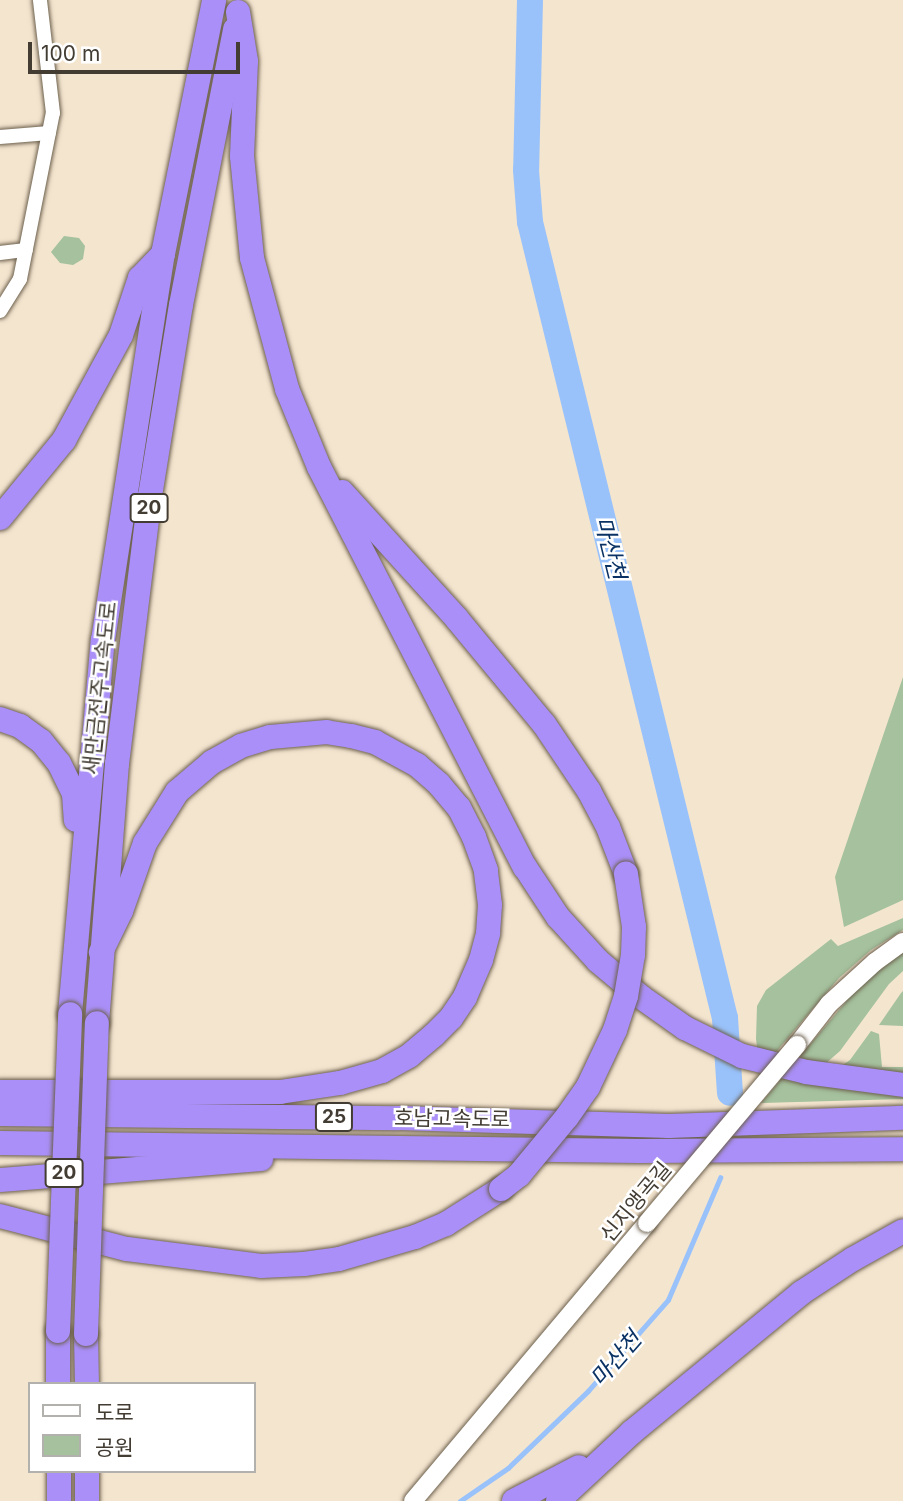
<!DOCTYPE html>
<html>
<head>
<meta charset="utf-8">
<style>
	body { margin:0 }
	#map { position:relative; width:903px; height:1501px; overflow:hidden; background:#f4e5cf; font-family:Inter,"Noto Sans KR",sans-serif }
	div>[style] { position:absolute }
	.green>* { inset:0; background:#a5c19d }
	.stream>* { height:4.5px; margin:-2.25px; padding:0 2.25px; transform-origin:2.25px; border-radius:2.25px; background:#99c2fb }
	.river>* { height:26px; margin:-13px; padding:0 13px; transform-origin:13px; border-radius:13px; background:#99c2fb }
	.roads { filter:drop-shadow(0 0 2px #6c604d) drop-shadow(0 0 2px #6c604d) }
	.minor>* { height:14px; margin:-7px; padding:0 7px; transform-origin:7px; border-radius:7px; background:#fff }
	.tertiary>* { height:18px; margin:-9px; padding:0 9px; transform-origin:9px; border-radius:9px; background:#fff }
	.motorway>* { height:24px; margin:-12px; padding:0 12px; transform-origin:12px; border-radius:12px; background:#aa8ff8 }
	.bridges { filter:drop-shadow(0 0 2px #6c604d) drop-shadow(0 0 2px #6c604d) }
	.tertiary-bridge>* { height:18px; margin:-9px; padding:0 9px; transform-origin:9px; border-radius:9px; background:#fff }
	.motorway-bridge>* { height:24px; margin:-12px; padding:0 12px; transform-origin:12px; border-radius:12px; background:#aa8ff8 }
	span { translate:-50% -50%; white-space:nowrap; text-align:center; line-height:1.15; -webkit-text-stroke:5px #fff; paint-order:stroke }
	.shield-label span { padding:2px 5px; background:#fff; border:2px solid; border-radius:5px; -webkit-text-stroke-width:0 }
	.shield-label { font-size:19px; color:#423c33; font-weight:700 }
	.street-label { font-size:21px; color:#423c33 }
	.water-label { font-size:23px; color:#0a3264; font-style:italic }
	.legend { position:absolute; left:28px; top:1382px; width:228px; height:91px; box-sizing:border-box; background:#fff; border:2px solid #b3b1ad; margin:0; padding:9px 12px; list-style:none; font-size:21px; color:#423c33 }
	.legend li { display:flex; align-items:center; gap:14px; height:35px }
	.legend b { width:35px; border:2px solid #b3b1ad }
	.scale { position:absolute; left:28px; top:42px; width:212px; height:32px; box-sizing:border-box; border:4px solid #423c33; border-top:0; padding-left:9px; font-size:21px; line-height:24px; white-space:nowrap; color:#423c33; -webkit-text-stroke:5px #fff; paint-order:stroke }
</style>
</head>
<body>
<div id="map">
	<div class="green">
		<i style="clip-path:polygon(64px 236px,79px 238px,85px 246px,83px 259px,73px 265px,60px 263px,51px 252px)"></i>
		<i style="clip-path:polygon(903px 677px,903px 900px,844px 927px,835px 877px)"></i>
		<i style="clip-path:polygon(903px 918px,903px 930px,871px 950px,839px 978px,765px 1065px,759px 1063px,756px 1039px,757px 1006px,766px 990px,831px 939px,838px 946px)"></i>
		<i style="clip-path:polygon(903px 952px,903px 971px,889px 984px,840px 1051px,825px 1064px,798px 1066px,801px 1055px,861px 984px)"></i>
		<i style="clip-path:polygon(903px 991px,903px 1026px,879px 1025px,901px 993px)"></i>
		<i style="clip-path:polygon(871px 1031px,879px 1034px,882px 1067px,903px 1067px,903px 1099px,761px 1103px,781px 1079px,828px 1075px,850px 1060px)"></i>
	</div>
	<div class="stream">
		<i style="left:460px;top:1501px;width:58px;rotate:-34.5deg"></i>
		<i style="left:508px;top:1468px;width:111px;rotate:-43.9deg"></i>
		<i style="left:588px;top:1391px;width:121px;rotate:-48.7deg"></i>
		<i style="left:668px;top:1300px;width:133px;rotate:-66.9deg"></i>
	</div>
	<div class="river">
		<i style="left:530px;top:0;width:170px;rotate:91.3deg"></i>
		<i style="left:526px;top:170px;width:52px;rotate:85.6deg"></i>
		<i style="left:530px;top:222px;width:820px;rotate:76.24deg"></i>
		<i style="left:725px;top:1018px;width:75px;rotate:86.2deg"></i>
	</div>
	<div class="roads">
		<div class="minor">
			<i style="left:0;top:137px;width:49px;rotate:-4.7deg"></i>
			<i style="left:0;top:253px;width:26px;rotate:-7deg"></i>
			<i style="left:0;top:311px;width:38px;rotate:-58deg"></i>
			<i style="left:20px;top:279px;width:169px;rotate:-78.8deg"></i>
			<i style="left:53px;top:113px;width:114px;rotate:-96.6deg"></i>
		</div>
		<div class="tertiary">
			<i style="left:797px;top:1045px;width:52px;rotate:-52deg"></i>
			<i style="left:829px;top:1004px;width:62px;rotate:-42.4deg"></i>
			<i style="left:875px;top:962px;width:34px;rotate:-36deg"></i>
			<i style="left:413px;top:1501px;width:363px;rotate:-49.9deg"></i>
		</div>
		<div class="motorway">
			<i style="left:238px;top:12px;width:50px;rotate:80.7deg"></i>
			<i style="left:246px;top:61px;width:95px;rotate:92.4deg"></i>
			<i style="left:242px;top:156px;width:102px;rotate:84.4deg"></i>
			<i style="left:252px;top:258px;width:136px;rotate:75deg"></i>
			<i style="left:287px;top:389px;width:84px;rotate:67.7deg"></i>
			<i style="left:319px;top:467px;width:450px;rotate:62.8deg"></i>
			<i style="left:525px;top:867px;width:60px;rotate:56.6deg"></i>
			<i style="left:558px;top:917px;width:59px;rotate:47.7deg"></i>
			<i style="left:598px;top:961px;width:56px;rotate:39.9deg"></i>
			<i style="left:641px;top:997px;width:54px;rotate:35.2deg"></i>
			<i style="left:685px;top:1028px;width:64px;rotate:26.2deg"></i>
			<i style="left:742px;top:1056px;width:66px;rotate:14deg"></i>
			<i style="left:806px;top:1072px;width:98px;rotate:7.6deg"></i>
			<i style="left:342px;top:492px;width:171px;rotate:47.8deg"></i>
			<i style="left:457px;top:619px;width:136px;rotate:50.4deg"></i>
			<i style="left:544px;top:724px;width:81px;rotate:56.1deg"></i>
			<i style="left:589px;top:791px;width:41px;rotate:62.2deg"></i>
			<i style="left:608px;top:827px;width:50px;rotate:69deg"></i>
			<i style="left:0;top:518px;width:101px;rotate:-50.6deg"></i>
			<i style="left:64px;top:440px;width:119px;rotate:-61.5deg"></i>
			<i style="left:121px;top:335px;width:60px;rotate:-71.6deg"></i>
			<i style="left:140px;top:278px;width:33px;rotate:-46deg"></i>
			<i style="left:0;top:719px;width:21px;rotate:19deg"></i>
			<i style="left:20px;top:726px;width:26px;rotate:36deg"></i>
			<i style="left:41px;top:741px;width:28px;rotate:51deg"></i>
			<i style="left:59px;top:763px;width:34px;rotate:64deg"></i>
			<i style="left:74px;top:794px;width:26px;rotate:86deg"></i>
			<i style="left:70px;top:1014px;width:375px;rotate:-85deg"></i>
			<i style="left:103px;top:640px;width:391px;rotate:-81.2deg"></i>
			<i style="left:163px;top:254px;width:259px;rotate:-78.6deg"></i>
			<i style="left:97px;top:1023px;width:260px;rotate:-85.6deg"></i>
			<i style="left:117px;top:764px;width:270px;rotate:-83deg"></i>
			<i style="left:150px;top:496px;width:193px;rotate:-80.8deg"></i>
			<i style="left:181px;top:305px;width:281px;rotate:-78.9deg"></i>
			<i style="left:0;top:1092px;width:280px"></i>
			<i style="left:280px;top:1092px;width:61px;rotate:-8.5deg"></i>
			<i style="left:340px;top:1083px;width:44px;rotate:-15.9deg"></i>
			<i style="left:382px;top:1071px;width:31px;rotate:-29deg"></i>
			<i style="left:409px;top:1056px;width:33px;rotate:-40deg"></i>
			<i style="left:434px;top:1035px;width:24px;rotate:-45deg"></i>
			<i style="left:451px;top:1018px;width:25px;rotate:-56deg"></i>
			<i style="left:465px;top:997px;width:40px;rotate:-66.6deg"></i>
			<i style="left:481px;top:960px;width:28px;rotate:-75deg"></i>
			<i style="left:488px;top:933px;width:28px;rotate:-86deg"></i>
			<i style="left:490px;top:905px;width:35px;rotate:-97deg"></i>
			<i style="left:486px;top:870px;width:35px;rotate:-110deg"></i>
			<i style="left:474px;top:837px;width:33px;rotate:-117deg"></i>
			<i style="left:459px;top:808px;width:31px;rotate:-130deg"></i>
			<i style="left:439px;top:784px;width:29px;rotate:-139deg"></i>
			<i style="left:417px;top:765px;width:48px;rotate:-151.3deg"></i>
			<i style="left:375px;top:742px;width:25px;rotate:-166deg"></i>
			<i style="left:351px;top:736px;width:24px;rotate:-171deg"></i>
			<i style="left:327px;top:732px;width:57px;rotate:175deg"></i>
			<i style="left:270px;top:737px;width:30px;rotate:163deg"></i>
			<i style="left:241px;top:746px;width:33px;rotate:151deg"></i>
			<i style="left:212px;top:762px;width:46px;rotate:139.4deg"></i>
			<i style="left:177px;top:792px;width:60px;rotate:122.1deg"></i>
			<i style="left:145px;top:843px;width:72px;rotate:109.4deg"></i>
			<i style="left:121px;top:911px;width:46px;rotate:116deg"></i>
			<i style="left:0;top:1114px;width:398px;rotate:0.6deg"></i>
			<i style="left:398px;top:1118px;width:271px;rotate:1.7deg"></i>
			<i style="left:669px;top:1126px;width:234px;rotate:-2deg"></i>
			<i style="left:0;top:1143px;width:640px;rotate:0.72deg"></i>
			<i style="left:640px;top:1151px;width:263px;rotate:-0.4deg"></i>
			<i style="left:0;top:1180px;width:262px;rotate:-4.6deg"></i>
			<i style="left:0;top:1216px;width:131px;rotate:14.6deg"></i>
			<i style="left:127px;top:1249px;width:135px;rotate:7.2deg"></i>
			<i style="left:261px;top:1266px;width:43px;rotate:-2.7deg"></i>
			<i style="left:304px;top:1264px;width:35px;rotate:-8deg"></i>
			<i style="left:339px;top:1259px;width:79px;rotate:-16.1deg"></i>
			<i style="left:415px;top:1237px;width:34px;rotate:-23deg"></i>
			<i style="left:446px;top:1224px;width:65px;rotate:-32.5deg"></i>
			<i style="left:58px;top:1331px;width:53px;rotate:90deg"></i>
			<i style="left:86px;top:1334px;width:50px;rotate:88.9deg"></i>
			<i style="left:59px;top:1471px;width:30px;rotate:90deg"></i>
			<i style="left:87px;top:1471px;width:30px;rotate:90deg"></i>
			<i style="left:514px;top:1501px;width:73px;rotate:-27.6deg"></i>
			<i style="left:558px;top:1501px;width:101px;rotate:-43deg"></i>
			<i style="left:632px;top:1432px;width:219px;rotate:-39.4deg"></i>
			<i style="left:801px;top:1293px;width:62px;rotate:-33.2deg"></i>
			<i style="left:853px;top:1259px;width:57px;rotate:-29.2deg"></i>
		</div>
	</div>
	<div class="bridges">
		<div class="tertiary-bridge">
			<i style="left:647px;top:1223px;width:233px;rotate:-49.9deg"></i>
		</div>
		<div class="motorway-bridge">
			<i style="left:501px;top:1189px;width:23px;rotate:-38deg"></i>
			<i style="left:519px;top:1175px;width:75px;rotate:-50.4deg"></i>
			<i style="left:567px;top:1117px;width:37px;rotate:-55deg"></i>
			<i style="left:588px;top:1087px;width:63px;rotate:-64.7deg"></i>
			<i style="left:615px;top:1030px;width:36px;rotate:-72deg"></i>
			<i style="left:626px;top:996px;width:42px;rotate:-80.3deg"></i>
			<i style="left:633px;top:955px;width:28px;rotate:-88deg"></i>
			<i style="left:634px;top:927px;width:54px;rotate:-98.6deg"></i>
			<i style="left:58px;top:1331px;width:317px;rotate:-87.8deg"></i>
			<i style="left:86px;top:1334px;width:311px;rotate:-88deg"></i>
		</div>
	</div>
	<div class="shield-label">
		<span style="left:149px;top:508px">20</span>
		<span style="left:334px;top:1117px">25</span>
		<span style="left:64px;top:1173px">20</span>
	</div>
	<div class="street-label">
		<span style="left:100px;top:688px;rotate:-84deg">새만금전주고속도로</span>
		<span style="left:452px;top:1119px;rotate:1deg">호남고속도로</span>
		<span style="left:636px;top:1202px;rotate:-50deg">신지앵곡길</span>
	</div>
	<div class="water-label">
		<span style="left:610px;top:548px;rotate:76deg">마산천</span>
		<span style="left:616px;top:1359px;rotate:-49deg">마산천</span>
	</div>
	<ul class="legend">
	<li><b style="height:9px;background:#fff"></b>도로</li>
	<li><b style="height:19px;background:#a5c19d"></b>공원</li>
	</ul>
	<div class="scale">100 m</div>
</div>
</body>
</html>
